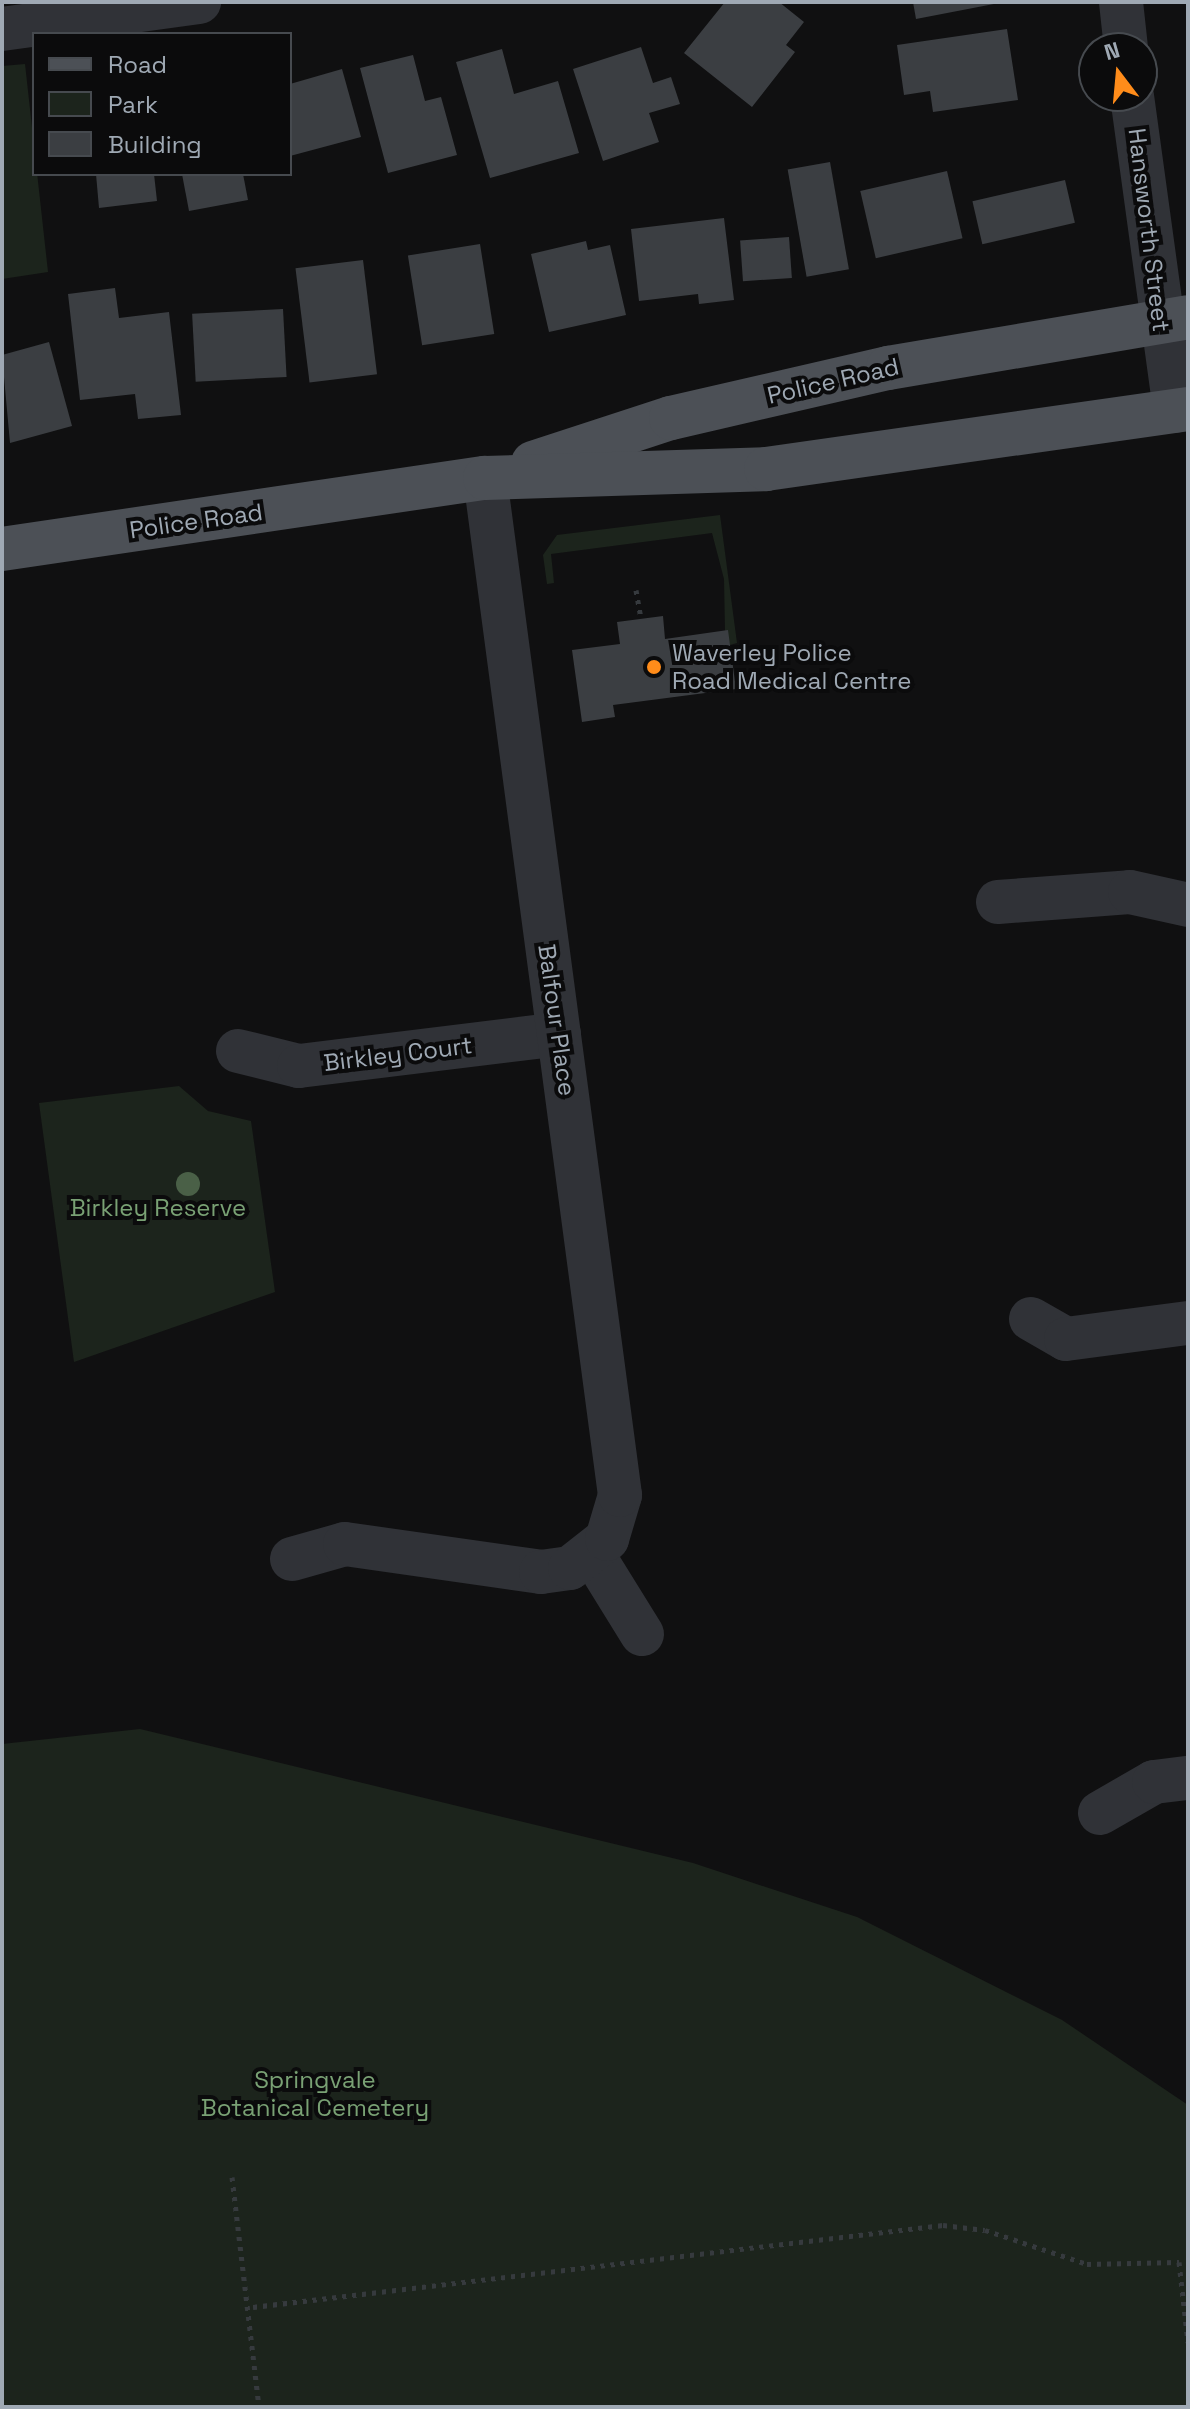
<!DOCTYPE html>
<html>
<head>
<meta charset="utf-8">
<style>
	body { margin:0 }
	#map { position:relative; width:1190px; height:2409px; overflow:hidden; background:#101011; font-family:"Space Grotesk",sans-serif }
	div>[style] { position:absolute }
	.green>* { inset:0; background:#1c241c }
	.building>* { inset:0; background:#3b3e42; transform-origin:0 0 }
	.path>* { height:5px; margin-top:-2.5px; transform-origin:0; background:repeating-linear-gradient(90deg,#363a3e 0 4px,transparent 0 10px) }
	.minor>* { height:44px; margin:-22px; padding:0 22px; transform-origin:22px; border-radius:22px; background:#303237 }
	.primary>* { height:44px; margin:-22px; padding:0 22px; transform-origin:22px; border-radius:22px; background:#4c5056 }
	.trees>* { width:24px; height:24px; margin:-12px; border-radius:50%; background:#4a6047 }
	.dots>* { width:22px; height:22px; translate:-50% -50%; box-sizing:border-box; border:4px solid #0b0b0c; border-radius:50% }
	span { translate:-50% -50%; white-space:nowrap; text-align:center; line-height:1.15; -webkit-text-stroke:8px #0b0b0c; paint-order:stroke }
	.street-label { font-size:24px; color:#9fa9b4 }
	.poi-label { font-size:24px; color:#9fa9b4 }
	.left { translate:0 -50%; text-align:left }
	.park-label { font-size:24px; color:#79a174 }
	.frame { position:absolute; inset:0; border:4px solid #9fa9b4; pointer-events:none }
	.legend { position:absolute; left:32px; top:32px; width:260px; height:144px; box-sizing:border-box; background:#0b0b0c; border:2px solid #464a4f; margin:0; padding:10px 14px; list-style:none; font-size:24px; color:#9fa9b4 }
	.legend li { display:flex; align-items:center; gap:16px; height:40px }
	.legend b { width:40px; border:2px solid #464a4f }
	.north { position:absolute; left:1078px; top:32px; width:80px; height:80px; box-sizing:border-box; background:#0b0b0c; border:2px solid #464a4f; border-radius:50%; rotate:344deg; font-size:22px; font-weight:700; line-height:32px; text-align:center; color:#9fa9b4 }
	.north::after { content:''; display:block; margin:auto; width:28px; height:36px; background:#ff8c1a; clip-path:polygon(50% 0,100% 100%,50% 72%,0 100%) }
</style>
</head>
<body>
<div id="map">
	<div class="green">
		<i style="clip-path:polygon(25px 64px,48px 272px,2px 279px,2px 66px)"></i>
		<i style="clip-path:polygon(720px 515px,737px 643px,730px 645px,725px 631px,724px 579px,712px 533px,551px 554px,554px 583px,547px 584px,543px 555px,557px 535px)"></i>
		<i style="clip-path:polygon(179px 1086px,208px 1111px,251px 1121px,275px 1292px,74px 1362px,39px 1103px)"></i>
		<i style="clip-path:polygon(140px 1729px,693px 1863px,857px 1917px,1062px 2020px,1188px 2105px,1188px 2407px,2px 2407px,2px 1744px)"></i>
	</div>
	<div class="building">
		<i style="clip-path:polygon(725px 2px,779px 2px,804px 22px,786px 45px,795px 52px,752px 107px,684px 53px)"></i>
		<i style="clip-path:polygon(913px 2px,999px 2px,999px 3px,916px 19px)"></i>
		<i style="clip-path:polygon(1007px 29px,1018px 100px,933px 112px,930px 91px,904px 95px,897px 45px)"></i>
		<i style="clip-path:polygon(641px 47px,653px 83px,671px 77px,680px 104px,649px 113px,659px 142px,603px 161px,573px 69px)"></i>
		<i style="clip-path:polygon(502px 49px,514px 94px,558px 81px,579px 153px,490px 178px,456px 62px)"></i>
		<i style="clip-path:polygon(413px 55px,425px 101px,441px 97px,457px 155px,388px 173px,360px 68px)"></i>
		<i style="clip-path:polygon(342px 69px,361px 137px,290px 156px,290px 84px)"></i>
		<i style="left:830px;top:162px;width:109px;height:43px;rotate:80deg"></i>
		<i style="left:947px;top:171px;width:69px;height:89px;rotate:77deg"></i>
		<i style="clip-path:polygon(96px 174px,154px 174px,157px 201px,99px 208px)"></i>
		<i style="clip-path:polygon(182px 174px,243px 174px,248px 200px,189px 211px)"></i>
		<i style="left:1065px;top:180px;width:44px;height:95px;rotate:77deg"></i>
		<i style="clip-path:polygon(724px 218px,734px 300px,699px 304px,698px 294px,639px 301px,631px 229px)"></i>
		<i style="left:789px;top:237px;width:41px;height:49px;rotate:86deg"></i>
		<i style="clip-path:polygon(586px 241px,588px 250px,610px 245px,626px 315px,549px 332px,531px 254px)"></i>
		<i style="left:480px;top:244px;width:91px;height:73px;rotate:81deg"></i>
		<i style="left:363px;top:260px;width:115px;height:68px;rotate:83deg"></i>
		<i style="clip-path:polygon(115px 288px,119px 318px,169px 312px,181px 415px,138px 419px,135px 394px,80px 400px,68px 294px)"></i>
		<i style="left:283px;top:309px;width:68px;height:91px;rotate:87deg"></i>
		<i style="clip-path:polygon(49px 342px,72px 426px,10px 443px,2px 355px)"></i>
		<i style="clip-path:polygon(663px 616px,665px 639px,728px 630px,736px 689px,613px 705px,615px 717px,582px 722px,572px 650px,620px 644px,617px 622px)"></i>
	</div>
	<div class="path">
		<i style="left:636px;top:590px;width:29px;rotate:80deg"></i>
		<i style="left:232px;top:2177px;width:232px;rotate:83.3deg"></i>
		<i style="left:253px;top:2307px;width:695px;rotate:-6.78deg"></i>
		<i style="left:943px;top:2225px;width:42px;rotate:6.8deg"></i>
		<i style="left:985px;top:2230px;width:108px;rotate:18.4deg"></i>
		<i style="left:1087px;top:2264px;width:92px;rotate:-1.2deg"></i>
		<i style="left:1179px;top:2262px;width:81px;rotate:83.6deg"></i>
	</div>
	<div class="minor">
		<i style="left:1121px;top:2px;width:46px;rotate:83.8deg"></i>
		<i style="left:2px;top:29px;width:199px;rotate:-7.8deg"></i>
		<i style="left:1132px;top:96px;width:318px;rotate:82.2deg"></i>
		<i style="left:998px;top:902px;width:132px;rotate:-4.3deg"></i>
		<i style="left:1130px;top:892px;width:59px;rotate:12.6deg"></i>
		<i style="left:238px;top:1051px;width:63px;rotate:13.8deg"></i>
		<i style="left:299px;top:1066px;width:262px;rotate:-7deg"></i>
		<i style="left:1031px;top:1319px;width:40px;rotate:29.7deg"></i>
		<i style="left:1066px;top:1339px;width:123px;rotate:-7.5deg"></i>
		<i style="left:593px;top:1555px;width:93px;rotate:58.2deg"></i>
		<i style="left:292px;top:1559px;width:55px;rotate:-15.8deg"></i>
		<i style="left:345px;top:1544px;width:198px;rotate:8.1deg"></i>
		<i style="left:541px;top:1572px;width:29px;rotate:-8deg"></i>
		<i style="left:570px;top:1568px;width:47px;rotate:-38.1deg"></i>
		<i style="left:607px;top:1539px;width:46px;rotate:-73.5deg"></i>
		<i style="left:620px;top:1495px;width:1026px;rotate:-97.56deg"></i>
		<i style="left:1100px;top:1813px;width:62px;rotate:-29.9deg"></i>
		<i style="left:1154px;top:1782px;width:34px;rotate:-7deg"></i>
	</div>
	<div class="primary">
		<i style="left:533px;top:463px;width:145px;rotate:-18.1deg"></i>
		<i style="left:671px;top:418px;width:223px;rotate:-13deg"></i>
		<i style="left:888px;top:368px;width:304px;rotate:-9.6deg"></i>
		<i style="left:2px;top:549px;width:488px;rotate:-8.4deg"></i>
		<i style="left:485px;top:478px;width:281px;rotate:-1.8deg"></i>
		<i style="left:766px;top:469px;width:426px;rotate:-8.1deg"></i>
	</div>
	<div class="trees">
		<i style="left:188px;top:1184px"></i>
	</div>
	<div class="dots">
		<i style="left:654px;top:667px;background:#ff8c1a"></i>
	</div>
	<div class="street-label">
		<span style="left:1149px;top:230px;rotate:83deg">Hansworth Street</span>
		<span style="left:833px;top:381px;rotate:-13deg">Police Road</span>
		<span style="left:196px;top:521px;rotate:-8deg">Police Road</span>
		<span style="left:557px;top:1020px;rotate:82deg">Balfour Place</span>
		<span style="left:398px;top:1054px;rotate:-7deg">Birkley Court</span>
	</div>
	<div class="poi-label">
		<span class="left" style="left:672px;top:667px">Waverley Police<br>Road Medical Centre</span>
	</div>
	<div class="park-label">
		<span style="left:158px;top:1208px">Birkley Reserve</span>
		<span style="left:315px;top:2094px">Springvale<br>Botanical Cemetery</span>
	</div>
	<div class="frame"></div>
	<ul class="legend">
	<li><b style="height:10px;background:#4c5056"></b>Road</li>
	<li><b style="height:22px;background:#1c241c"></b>Park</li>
	<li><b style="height:22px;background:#3b3e42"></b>Building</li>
	</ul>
	<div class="north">N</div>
</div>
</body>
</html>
